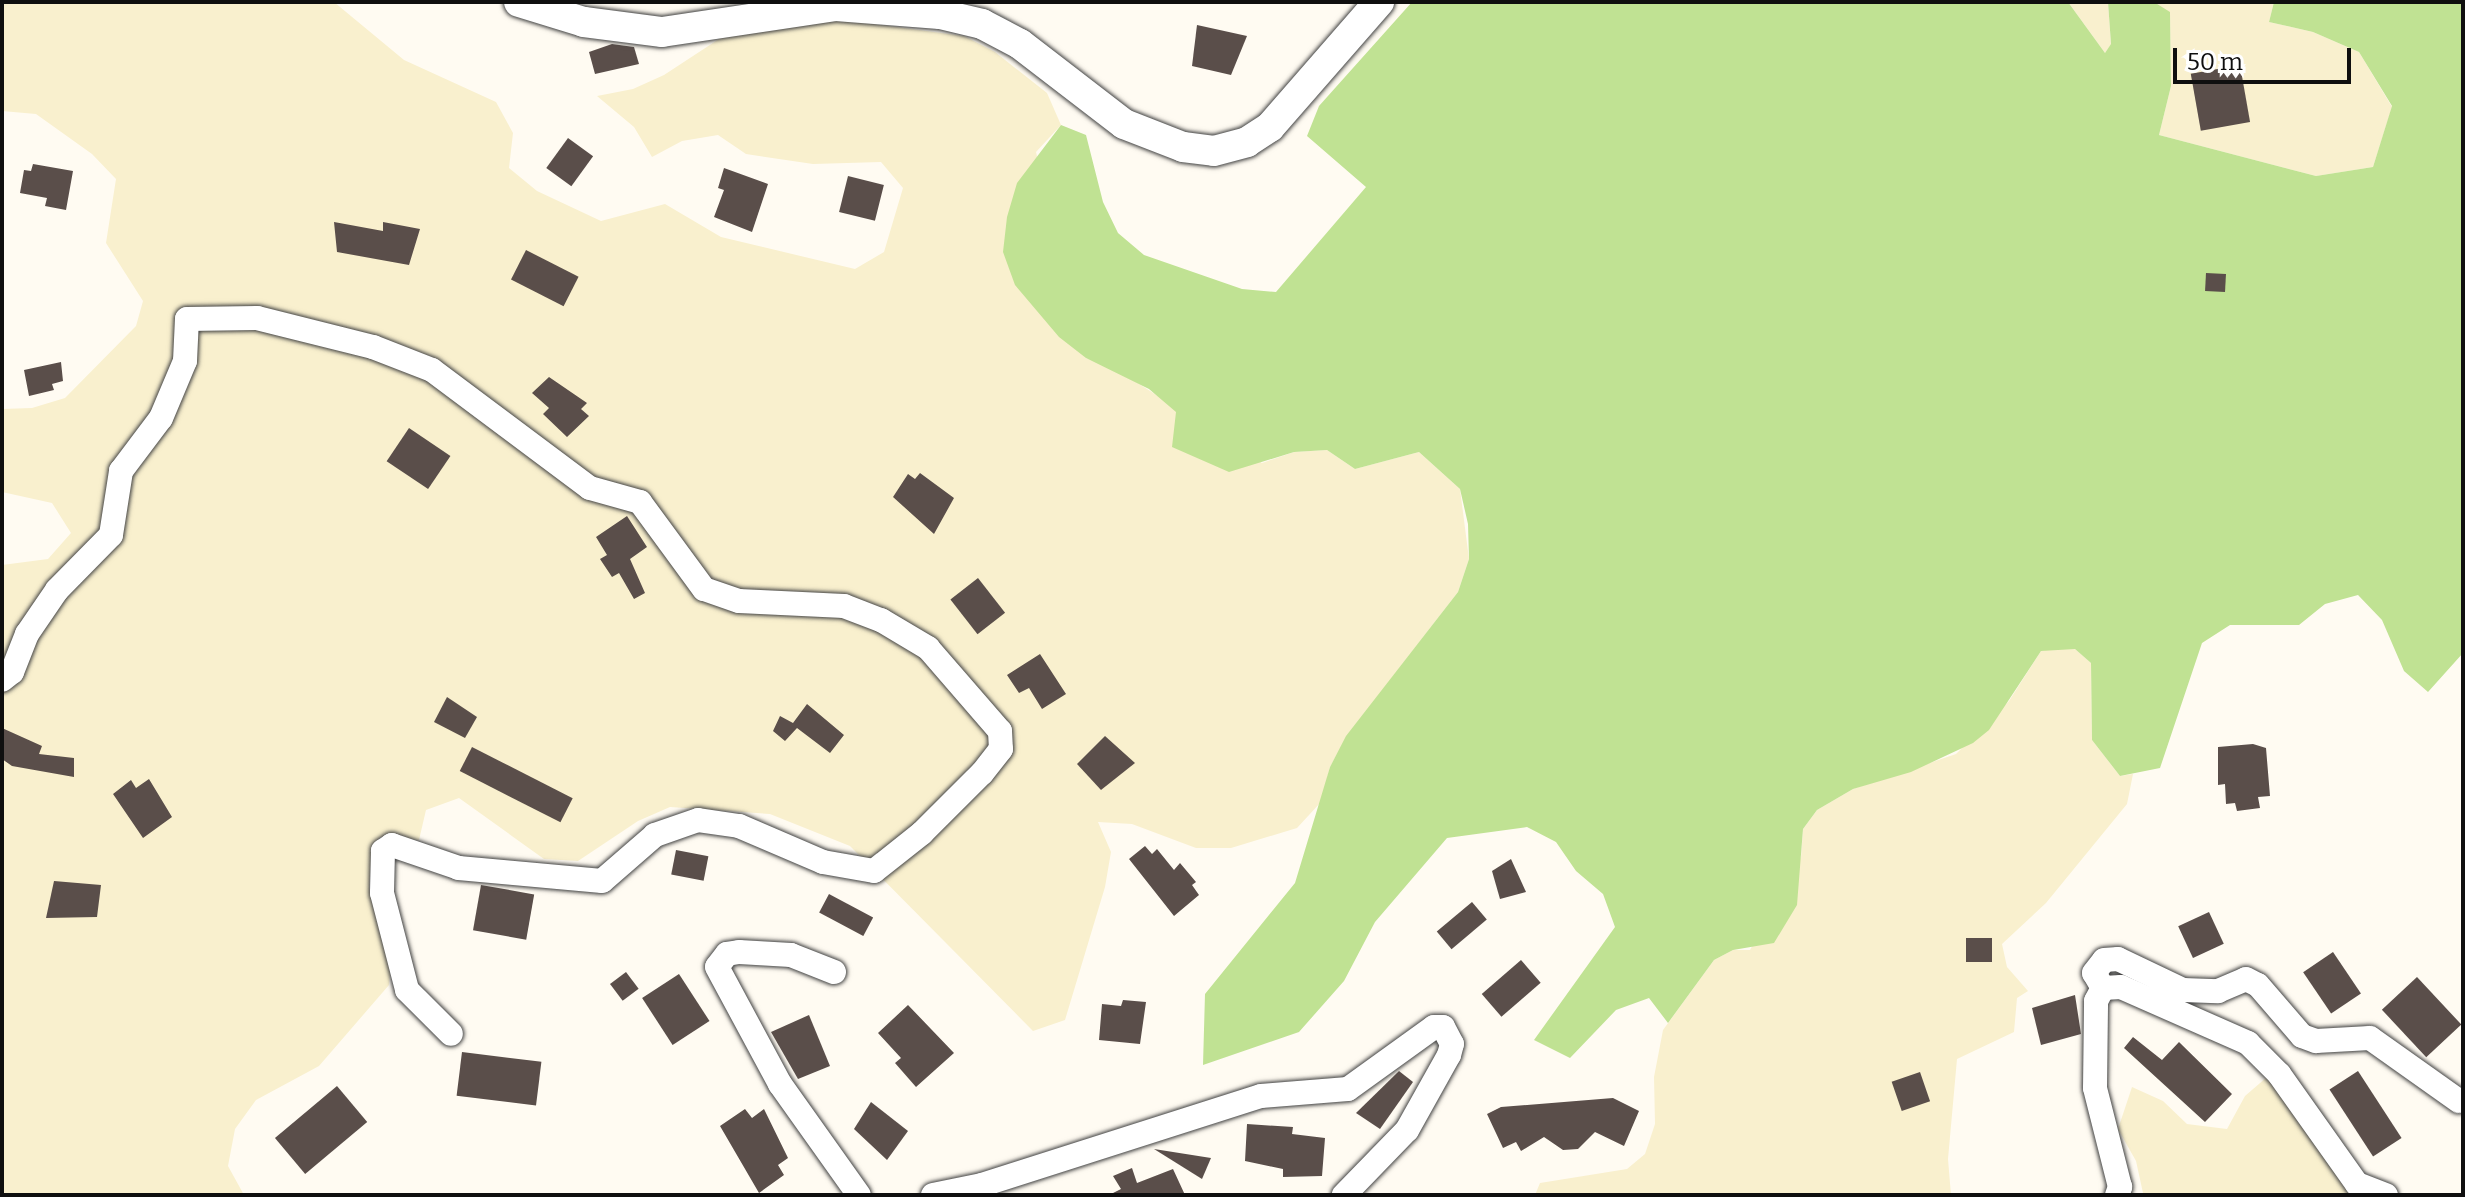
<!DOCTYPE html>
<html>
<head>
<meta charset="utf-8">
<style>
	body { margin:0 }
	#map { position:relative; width:2465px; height:1197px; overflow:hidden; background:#fffbf2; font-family:Bitter,serif }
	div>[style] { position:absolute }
	.farmland>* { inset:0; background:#f9f0ce }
	.forest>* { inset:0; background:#c0e293 }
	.building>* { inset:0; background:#5a4e4a; transform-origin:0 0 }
	.roads { filter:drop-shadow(0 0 2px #424242) drop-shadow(0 0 2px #424242) }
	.minor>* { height:24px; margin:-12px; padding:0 12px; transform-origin:12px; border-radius:12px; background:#fff }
	.tertiary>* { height:30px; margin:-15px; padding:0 15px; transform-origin:15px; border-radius:15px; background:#fff }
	span { translate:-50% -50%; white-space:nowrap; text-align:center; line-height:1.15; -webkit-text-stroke:8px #fff; paint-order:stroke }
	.frame { position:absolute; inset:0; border:4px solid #0f0f0f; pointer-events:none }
	.scale { position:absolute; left:2173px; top:48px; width:178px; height:36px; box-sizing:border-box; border:4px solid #0f0f0f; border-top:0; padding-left:10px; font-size:24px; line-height:28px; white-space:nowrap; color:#0f0f0f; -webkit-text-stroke:6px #fff; paint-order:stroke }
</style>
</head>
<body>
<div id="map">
	<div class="farmland">
		<i style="clip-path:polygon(2px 2px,334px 2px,404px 60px,496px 102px,513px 133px,509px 168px,537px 191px,601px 221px,665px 204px,721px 237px,855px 269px,884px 252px,903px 188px,881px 162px,813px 164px,746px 154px,718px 135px,682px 141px,652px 157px,634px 127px,597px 96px,633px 89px,664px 75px,722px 37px,822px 17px,964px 36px,995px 52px,1047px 93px,1061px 125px,1036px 152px,1086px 358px,1119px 371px,1262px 463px,1294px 452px,1327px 450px,1355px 469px,1419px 452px,1460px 489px,1469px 559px,1458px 592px,1347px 736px,1330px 767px,1321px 802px,1297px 828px,1231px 848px,1196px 848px,1132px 824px,1098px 822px,1111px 852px,1105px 887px,1065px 1020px,1033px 1031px,850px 846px,770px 814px,670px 807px,638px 821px,578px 861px,544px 859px,459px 798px,426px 810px,419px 840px,380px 837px,372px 852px,369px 888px,392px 952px,389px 985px,319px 1066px,256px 1100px,235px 1129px,228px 1166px,244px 1195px,2px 1195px,2px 565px,48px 559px,71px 533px,52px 503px,2px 492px,2px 409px,32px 408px,65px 398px,136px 326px,143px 301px,106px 243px,116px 179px,92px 154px,36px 114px,2px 111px)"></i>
		<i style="clip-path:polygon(2068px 2px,2108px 2px,2111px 45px,2105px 53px)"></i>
		<i style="clip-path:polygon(2154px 2px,2274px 2px,2269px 22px,2313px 32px,2359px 52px,2392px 107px,2373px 167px,2316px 176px,2159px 135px,2171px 86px,2170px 13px)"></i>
		<i style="clip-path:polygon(2061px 646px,2075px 649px,2091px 663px,2092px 740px,2120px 776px,2133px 774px,2127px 804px,2046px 903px,2002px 944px,2007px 967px,2028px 991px,2017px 998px,2014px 1032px,1957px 1059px,1948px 1159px,1951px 1195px,1535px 1195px,1540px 1183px,1627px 1169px,1645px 1154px,1655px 1124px,1654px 1077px,1663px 1030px,1714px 960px,1733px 950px,1750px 950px,1801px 857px,1803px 829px,1817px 810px,1853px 789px,1956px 754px,2009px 701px,2041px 651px)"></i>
		<i style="clip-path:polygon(2267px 1077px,2354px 1195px,2143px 1193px,2136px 1161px,2118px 1129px,2132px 1087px,2163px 1101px,2187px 1124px,2227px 1129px,2245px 1096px)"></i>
	</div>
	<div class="forest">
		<i style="clip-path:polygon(1412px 2px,2068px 2px,2105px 53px,2111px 44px,2108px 2px,2154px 2px,2170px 12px,2171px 86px,2159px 135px,2316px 176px,2373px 167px,2392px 106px,2359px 52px,2313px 32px,2269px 22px,2274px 2px,2463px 2px,2463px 653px,2428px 692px,2404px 671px,2382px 620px,2358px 595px,2325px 604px,2299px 625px,2230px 625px,2202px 643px,2160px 768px,2120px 776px,2092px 740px,2091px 663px,2075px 649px,2041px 651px,1989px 730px,1973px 743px,1911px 772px,1853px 789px,1817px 810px,1803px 829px,1797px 905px,1774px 943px,1733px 950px,1714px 960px,1668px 1023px,1649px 998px,1616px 1010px,1570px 1058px,1534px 1040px,1615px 927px,1603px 894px,1576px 871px,1556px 842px,1527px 827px,1447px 838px,1375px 922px,1344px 981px,1299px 1032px,1203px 1065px,1205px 994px,1295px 883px,1330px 767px,1346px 736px,1458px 592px,1469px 559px,1468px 524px,1460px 489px,1419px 452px,1355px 469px,1327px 450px,1294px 452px,1229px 472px,1172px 447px,1176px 412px,1149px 389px,1086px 358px,1059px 337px,1015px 285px,1003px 252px,1007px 217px,1017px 183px,1061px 125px,1086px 135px,1103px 202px,1118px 233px,1144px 255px,1242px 289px,1276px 292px,1366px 187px,1307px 136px,1319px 106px)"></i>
	</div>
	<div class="building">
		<i style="clip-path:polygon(1197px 25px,1247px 36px,1231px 75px,1192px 66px)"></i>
		<i style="clip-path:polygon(612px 44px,634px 47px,639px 64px,595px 74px,589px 52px)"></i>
		<i style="left:2240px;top:65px;width:58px;height:50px;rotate:80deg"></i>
		<i style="left:568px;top:138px;width:31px;height:37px;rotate:36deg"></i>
		<i style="clip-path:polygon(33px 164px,73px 171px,66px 210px,45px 206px,47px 198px,20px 193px,24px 170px,31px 171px)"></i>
		<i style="clip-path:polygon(724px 168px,768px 184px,752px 232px,714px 217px,724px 190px,718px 188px)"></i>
		<i style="left:848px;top:176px;width:37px;height:37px;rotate:14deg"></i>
		<i style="clip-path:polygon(334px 222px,383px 231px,383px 222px,420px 229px,409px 265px,337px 252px)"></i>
		<i style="left:526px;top:250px;width:59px;height:33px;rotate:27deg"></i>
		<i style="left:2206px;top:273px;width:20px;height:18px;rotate:3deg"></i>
		<i style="clip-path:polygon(61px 362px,63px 381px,52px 384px,54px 390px,29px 396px,24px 370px)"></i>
		<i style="clip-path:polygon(549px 377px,587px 403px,581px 409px,589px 416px,567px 437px,543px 414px,549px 408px,532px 393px)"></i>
		<i style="left:409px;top:428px;width:50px;height:40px;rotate:34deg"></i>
		<i style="clip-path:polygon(920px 473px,954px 498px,934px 534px,893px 497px,908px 474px,915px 479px)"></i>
		<i style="clip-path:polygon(627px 516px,647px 547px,630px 559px,645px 593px,634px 599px,619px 573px,612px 577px,600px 559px,607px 555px,596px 537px)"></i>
		<i style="left:978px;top:578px;width:44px;height:35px;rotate:52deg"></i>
		<i style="clip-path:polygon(1040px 654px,1066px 694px,1042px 709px,1029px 688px,1019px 693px,1007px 675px)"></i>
		<i style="clip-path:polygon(447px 697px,477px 717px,465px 738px,434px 722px)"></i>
		<i style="clip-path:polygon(807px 704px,844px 735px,830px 753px,797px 728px,785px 741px,773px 731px,780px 716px,793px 723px)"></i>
		<i style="clip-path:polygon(2px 728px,42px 746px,39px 754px,74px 758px,74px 777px,12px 766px,2px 759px)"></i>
		<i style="clip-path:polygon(1105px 736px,1135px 763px,1101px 790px,1077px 764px)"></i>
		<i style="clip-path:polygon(2253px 744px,2266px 748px,2270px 796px,2258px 797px,2260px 808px,2237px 811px,2235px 803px,2226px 804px,2225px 784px,2218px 785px,2218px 747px)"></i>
		<i style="left:472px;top:747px;width:113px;height:27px;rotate:27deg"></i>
		<i style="clip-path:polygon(149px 779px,172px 817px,143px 838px,113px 794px,131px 780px,136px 788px)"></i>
		<i style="clip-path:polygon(1145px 846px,1152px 854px,1157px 849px,1174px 870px,1180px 863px,1196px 882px,1192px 885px,1199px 895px,1174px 916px,1129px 859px)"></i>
		<i style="left:676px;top:850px;width:33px;height:25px;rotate:11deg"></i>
		<i style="clip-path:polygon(1511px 859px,1526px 892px,1500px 899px,1492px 871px)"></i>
		<i style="clip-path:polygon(54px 881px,101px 885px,97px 917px,46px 918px)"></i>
		<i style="left:481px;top:885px;width:54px;height:46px;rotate:10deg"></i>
		<i style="left:829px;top:894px;width:50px;height:21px;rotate:28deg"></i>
		<i style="left:1472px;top:902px;width:23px;height:46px;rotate:50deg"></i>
		<i style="left:2209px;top:912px;width:35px;height:34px;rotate:65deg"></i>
		<i style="left:1966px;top:938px;width:26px;height:24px"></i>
		<i style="left:2333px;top:952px;width:50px;height:36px;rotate:56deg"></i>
		<i style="left:1521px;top:960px;width:30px;height:52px;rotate:49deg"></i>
		<i style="left:626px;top:972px;width:21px;height:20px;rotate:53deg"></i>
		<i style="left:679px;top:974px;width:56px;height:44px;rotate:57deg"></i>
		<i style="left:2417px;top:977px;width:65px;height:48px;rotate:47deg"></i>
		<i style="clip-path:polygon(2075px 995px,2081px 1034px,2041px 1045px,2032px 1008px)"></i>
		<i style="clip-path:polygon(1123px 1000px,1146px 1002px,1140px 1044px,1099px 1040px,1102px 1004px,1121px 1006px)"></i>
		<i style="clip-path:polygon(908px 1005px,954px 1053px,916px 1087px,895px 1063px,901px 1058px,878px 1033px)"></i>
		<i style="clip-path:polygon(809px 1015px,830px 1066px,798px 1079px,771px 1032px)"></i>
		<i style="clip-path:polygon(2133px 1037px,2162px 1060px,2179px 1042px,2232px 1094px,2205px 1122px,2124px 1048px)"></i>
		<i style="left:462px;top:1052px;width:80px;height:44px;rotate:7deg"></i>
		<i style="clip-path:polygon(1399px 1071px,1413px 1082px,1380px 1129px,1356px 1113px)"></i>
		<i style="left:2358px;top:1071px;width:80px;height:34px;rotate:57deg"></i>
		<i style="left:1920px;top:1072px;width:31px;height:30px;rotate:71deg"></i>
		<i style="left:337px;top:1086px;width:47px;height:81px;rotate:50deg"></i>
		<i style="clip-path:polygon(1613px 1098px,1639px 1111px,1624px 1146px,1595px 1132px,1578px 1149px,1563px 1150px,1544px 1137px,1521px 1151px,1516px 1142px,1503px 1148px,1487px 1114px,1501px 1107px)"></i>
		<i style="clip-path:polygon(871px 1102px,908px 1131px,887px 1160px,854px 1129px)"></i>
		<i style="clip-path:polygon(745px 1109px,752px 1118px,764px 1109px,788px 1158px,778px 1165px,784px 1175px,759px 1193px,720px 1126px)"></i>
		<i style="clip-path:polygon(1247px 1124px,1293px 1127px,1292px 1134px,1325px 1138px,1322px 1176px,1283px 1177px,1283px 1169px,1245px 1161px)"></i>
		<i style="clip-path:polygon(1154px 1149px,1211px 1158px,1202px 1179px)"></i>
		<i style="clip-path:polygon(1132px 1168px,1137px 1183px,1173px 1169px,1185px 1195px,1109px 1195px,1121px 1189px,1113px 1176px)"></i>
	</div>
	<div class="roads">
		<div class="minor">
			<i style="left:2px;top:680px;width:13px;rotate:-39deg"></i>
			<i style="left:12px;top:672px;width:41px;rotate:-68.5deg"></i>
			<i style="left:27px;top:634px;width:53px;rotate:-55.7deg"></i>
			<i style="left:57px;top:590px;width:77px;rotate:-45.5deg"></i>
			<i style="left:111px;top:535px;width:65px;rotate:-81.1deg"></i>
			<i style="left:121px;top:471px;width:66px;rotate:-53deg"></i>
			<i style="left:161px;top:418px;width:62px;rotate:-67.2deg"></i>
			<i style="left:185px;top:361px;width:42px;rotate:-87.3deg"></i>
			<i style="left:187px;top:319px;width:70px;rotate:-0.8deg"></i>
			<i style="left:257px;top:318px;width:120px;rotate:14deg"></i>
			<i style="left:373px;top:347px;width:63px;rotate:21.3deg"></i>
			<i style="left:432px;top:370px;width:197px;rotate:36.8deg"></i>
			<i style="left:590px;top:488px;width:52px;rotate:15.6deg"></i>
			<i style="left:640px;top:502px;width:108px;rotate:53.7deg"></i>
			<i style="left:704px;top:589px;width:37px;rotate:19deg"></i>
			<i style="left:739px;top:601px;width:105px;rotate:2.7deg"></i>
			<i style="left:844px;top:606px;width:40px;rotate:21deg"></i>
			<i style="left:881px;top:620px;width:55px;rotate:30.8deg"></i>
			<i style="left:928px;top:648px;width:110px;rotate:49.1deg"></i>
			<i style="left:1000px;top:731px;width:18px;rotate:87deg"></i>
			<i style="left:1001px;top:749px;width:31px;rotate:128deg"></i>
			<i style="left:982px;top:773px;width:85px;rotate:135deg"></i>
			<i style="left:922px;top:833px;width:61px;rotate:141.6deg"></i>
			<i style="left:874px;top:871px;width:52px;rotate:-170deg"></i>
			<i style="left:823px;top:862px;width:91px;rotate:-156.8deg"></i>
			<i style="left:739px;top:826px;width:41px;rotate:-171.7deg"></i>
			<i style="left:698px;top:820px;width:46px;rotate:160.8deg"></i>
			<i style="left:655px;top:835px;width:70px;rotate:139deg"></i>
			<i style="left:602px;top:881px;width:144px;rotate:-174.8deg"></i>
			<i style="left:459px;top:868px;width:71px;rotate:-161.1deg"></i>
			<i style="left:392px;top:845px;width:11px;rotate:146deg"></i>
			<i style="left:383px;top:851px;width:42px;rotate:91.4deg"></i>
			<i style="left:382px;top:893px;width:100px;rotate:75.5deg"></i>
			<i style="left:407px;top:990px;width:62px;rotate:45deg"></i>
			<i style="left:834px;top:972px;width:46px;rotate:-158.4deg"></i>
			<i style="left:791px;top:955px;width:52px;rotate:-176.7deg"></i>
			<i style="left:739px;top:952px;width:12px;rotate:171deg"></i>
			<i style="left:727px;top:954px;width:16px;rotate:128deg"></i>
			<i style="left:717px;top:967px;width:133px;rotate:61.7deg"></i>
			<i style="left:780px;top:1084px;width:136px;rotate:54.6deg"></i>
			<i style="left:2103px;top:988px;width:17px;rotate:-121deg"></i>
			<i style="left:2094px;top:973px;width:16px;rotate:-52deg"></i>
			<i style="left:2104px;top:960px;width:14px;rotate:-4deg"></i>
			<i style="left:2118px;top:959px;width:72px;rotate:25.5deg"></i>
			<i style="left:2183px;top:990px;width:35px;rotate:2deg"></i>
			<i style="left:2218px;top:991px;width:30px;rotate:-23deg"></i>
			<i style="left:2246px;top:979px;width:13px;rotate:27deg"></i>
			<i style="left:2258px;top:985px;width:67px;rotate:49.2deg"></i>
			<i style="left:2302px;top:1036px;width:15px;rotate:20deg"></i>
			<i style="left:2316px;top:1041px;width:54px;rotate:-3.2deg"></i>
			<i style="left:2370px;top:1038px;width:109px;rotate:35.3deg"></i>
			<i style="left:933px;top:1195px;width:50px;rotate:-11.5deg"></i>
			<i style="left:982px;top:1185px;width:293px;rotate:-17.7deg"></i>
			<i style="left:1261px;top:1096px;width:87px;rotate:-4.6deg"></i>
			<i style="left:1348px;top:1089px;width:106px;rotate:-35.8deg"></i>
			<i style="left:1434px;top:1027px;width:9px"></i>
			<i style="left:1443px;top:1027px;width:19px;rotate:62deg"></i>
			<i style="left:1452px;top:1044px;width:11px;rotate:105deg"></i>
			<i style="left:1449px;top:1055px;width:86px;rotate:119.2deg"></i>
			<i style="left:1407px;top:1130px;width:91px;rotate:134.1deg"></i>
			<i style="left:2117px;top:1195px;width:9px;rotate:-69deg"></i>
			<i style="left:2120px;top:1187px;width:102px;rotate:-104.2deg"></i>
			<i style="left:2095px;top:1088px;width:87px;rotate:-89.3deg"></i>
			<i style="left:2096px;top:1001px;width:15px;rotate:-62deg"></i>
			<i style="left:2103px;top:988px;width:18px;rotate:-3deg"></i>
			<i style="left:2121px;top:987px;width:139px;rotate:23.8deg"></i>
			<i style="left:2248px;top:1043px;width:44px;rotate:45deg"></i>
			<i style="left:2279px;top:1074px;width:135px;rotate:54.7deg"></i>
			<i style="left:2357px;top:1184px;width:31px;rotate:21deg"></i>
		</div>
		<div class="tertiary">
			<i style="left:519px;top:2px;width:68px;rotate:17.1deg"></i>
			<i style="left:584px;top:22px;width:79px;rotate:7.3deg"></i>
			<i style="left:662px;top:32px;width:176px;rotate:-8.5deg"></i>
			<i style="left:836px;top:6px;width:104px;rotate:4.4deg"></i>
			<i style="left:940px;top:14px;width:43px;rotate:13.4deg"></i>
			<i style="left:982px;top:24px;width:43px;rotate:27.8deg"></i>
			<i style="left:1020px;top:44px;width:131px;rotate:37.6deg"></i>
			<i style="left:1124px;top:124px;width:63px;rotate:21.3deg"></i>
			<i style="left:1183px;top:147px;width:31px;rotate:7deg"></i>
			<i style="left:1214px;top:151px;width:34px;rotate:-15deg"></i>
			<i style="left:1247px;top:142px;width:27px;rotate:-33deg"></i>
			<i style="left:1270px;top:127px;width:166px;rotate:-48.9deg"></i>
		</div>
	</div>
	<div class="frame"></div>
	<div class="scale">50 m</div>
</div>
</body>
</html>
